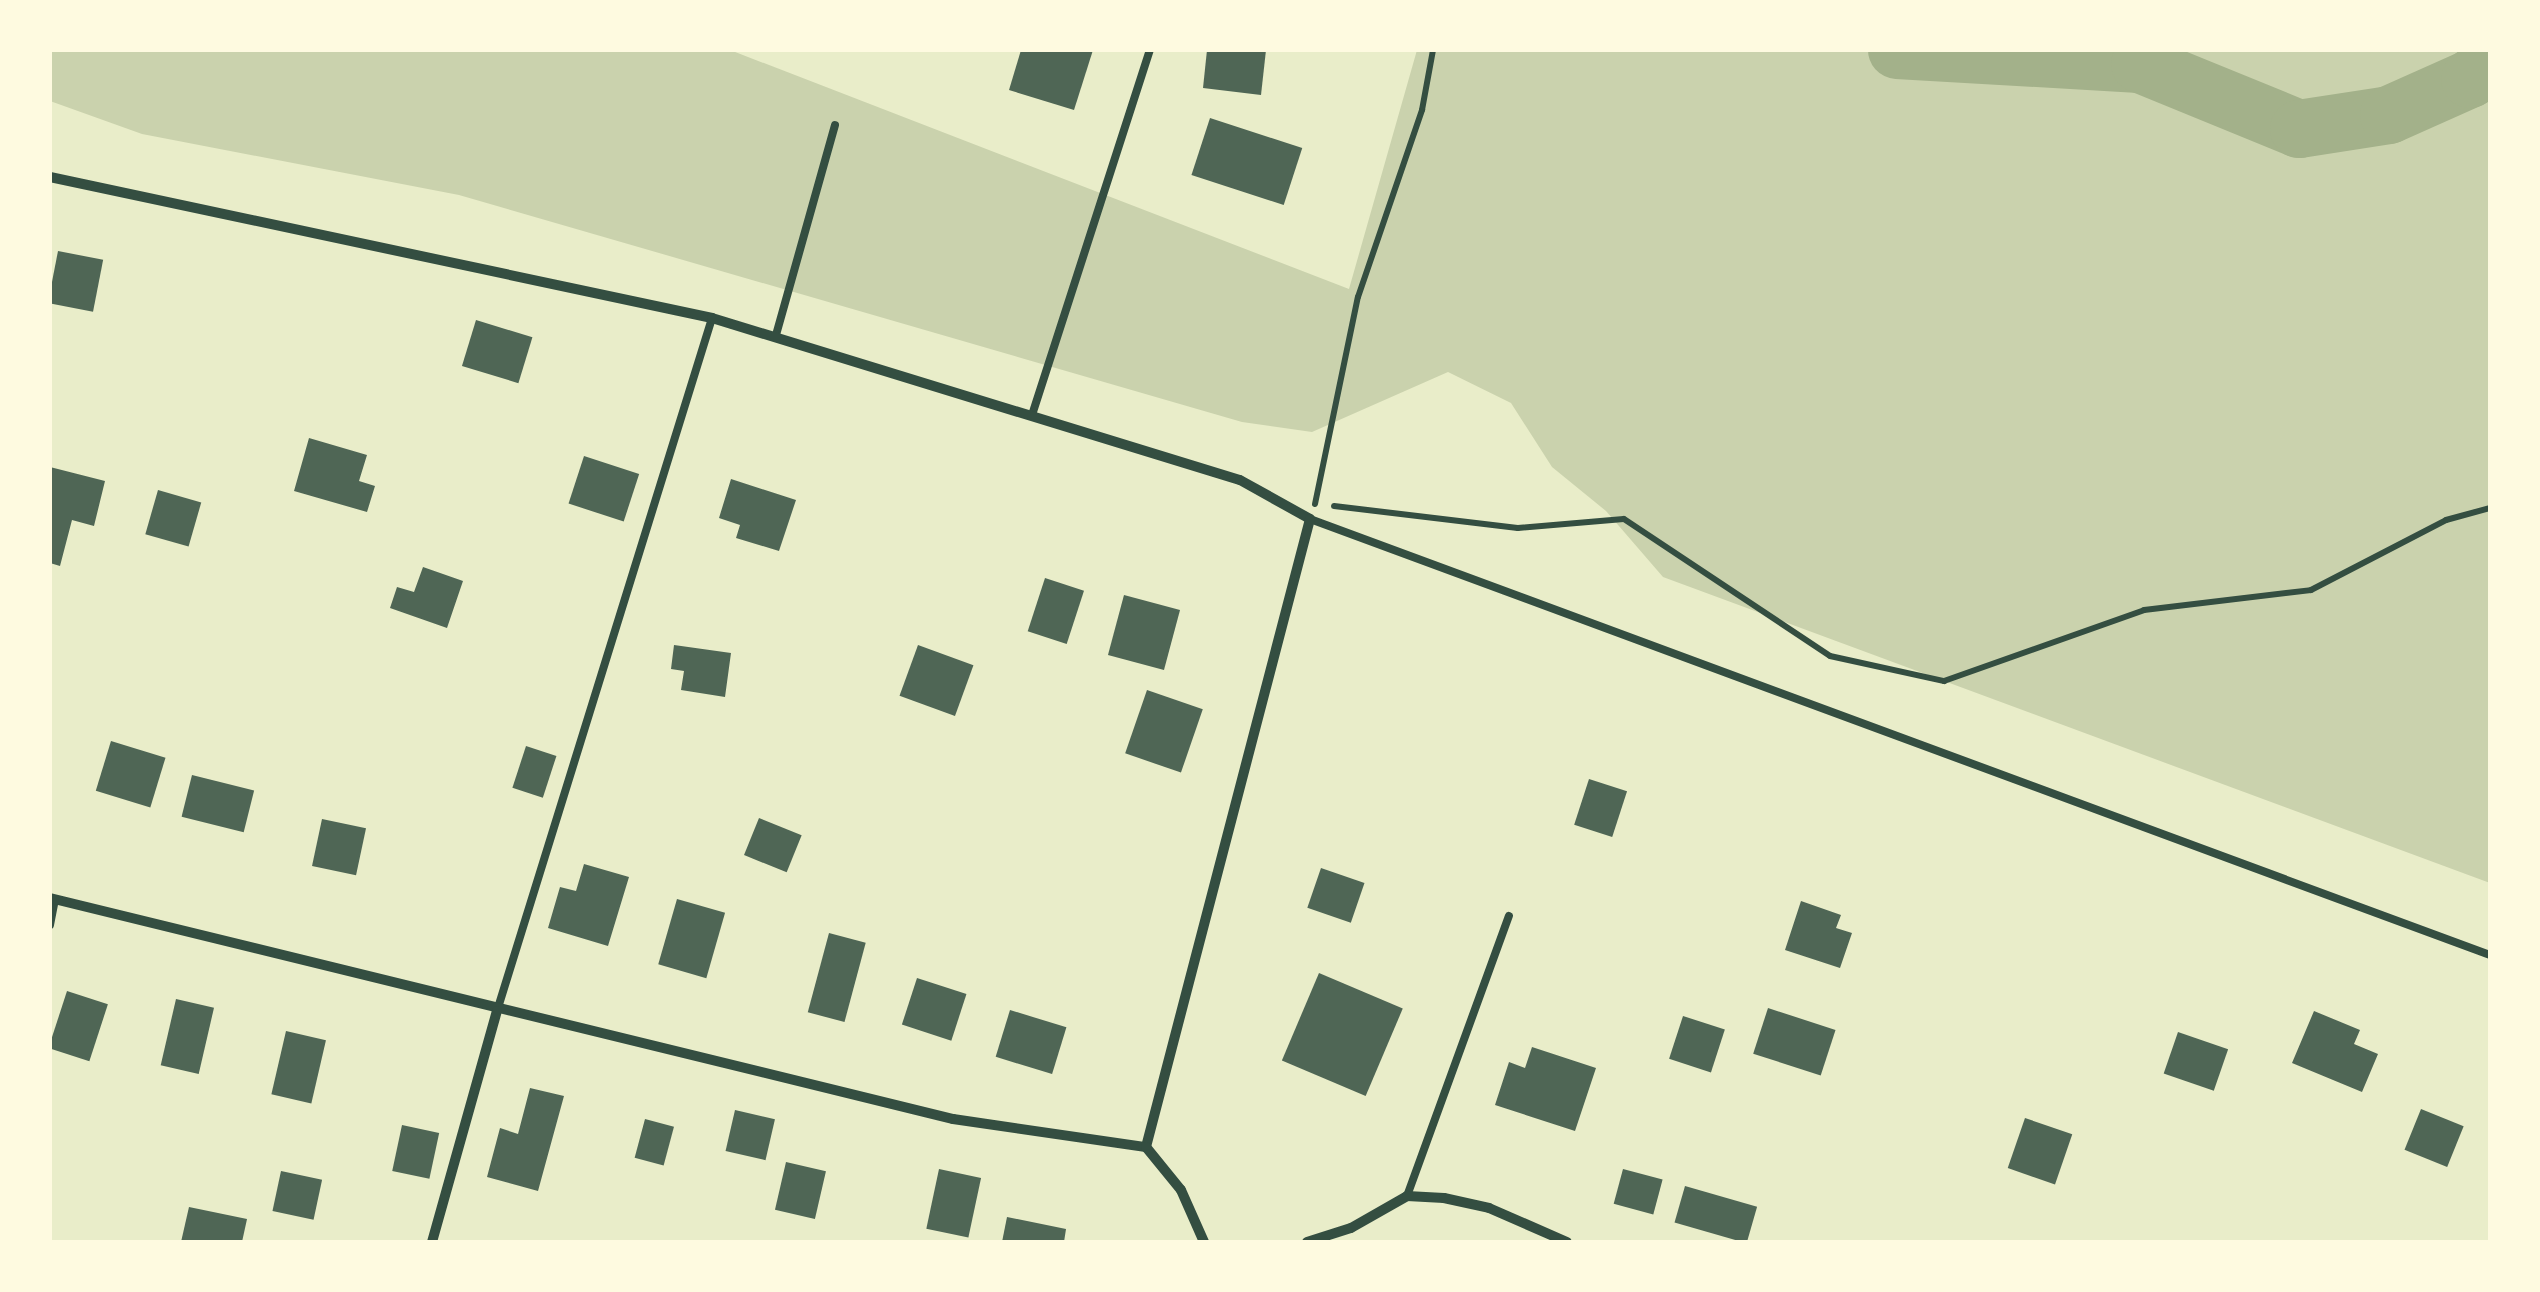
<!DOCTYPE html>
<html>
<head>
<meta charset="utf-8">
<style>
	body { margin:0 }
	#map { position:relative; width:2540px; height:1292px; overflow:hidden; background:#e9edc9; font-family:"DejaVu Sans",sans-serif }
	div>[style] { position:absolute }
	.green>* { inset:0; background:#cad2ad }
	.river>* { height:58px; margin:-29px; padding:0 29px; transform-origin:29px; border-radius:29px; background:#a3b18a }
	.building>* { inset:0; background:#4f6655; transform-origin:0 0 }
	.path>* { height:6px; margin:-3px; padding:0 3px; transform-origin:3px; border-radius:3px; background:#344e41 }
	.service>* { height:8px; margin:-4px; padding:0 4px; transform-origin:4px; border-radius:4px; background:#344e41 }
	.minor>* { height:10px; margin:-5px; padding:0 5px; transform-origin:5px; border-radius:5px; background:#344e41 }
	span { translate:-50% -50%; white-space:nowrap; text-align:center; line-height:1.15; -webkit-text-stroke:8px #fefae0; paint-order:stroke }
	.frame { position:absolute; inset:0; border:52px solid #fefae0; pointer-events:none }
</style>
</head>
<body>
<div id="map">
	<div class="green">
		<i style="clip-path:polygon(50px 50px,730px 50px,1349px 289px,1417px 50px,2490px 50px,2490px 883px,1663px 577px,1606px 511px,1552px 467px,1511px 403px,1448px 372px,1312px 432px,1242px 422px,459px 195px,142px 134px,50px 101px)"></i>
	</div>
	<div class="river">
		<i style="left:1897px;top:50px;width:243px;rotate:3.3deg"></i>
		<i style="left:2140px;top:64px;width:172px;rotate:22.2deg"></i>
		<i style="left:2299px;top:129px;width:91px;rotate:-8.8deg"></i>
		<i style="left:2389px;top:115px;width:89px;rotate:-24deg"></i>
		<i style="left:2470px;top:79px;width:25px;rotate:-37deg"></i>
	</div>
	<div class="building">
		<i style="clip-path:polygon(1021px 50px,1093px 50px,1074px 110px,1009px 90px)"></i>
		<i style="clip-path:polygon(1207px 50px,1266px 50px,1261px 95px,1203px 88px)"></i>
		<i style="left:1210px;top:118px;width:97px;height:60px;rotate:18deg"></i>
		<i style="left:58px;top:251px;width:46px;height:53px;rotate:11deg"></i>
		<i style="left:476px;top:320px;width:59px;height:48px;rotate:17deg"></i>
		<i style="clip-path:polygon(309px 438px,367px 455px,359px 481px,375px 486px,367px 512px,294px 491px)"></i>
		<i style="left:584px;top:456px;width:58px;height:50px;rotate:18deg"></i>
		<i style="clip-path:polygon(50px 467px,105px 481px,94px 526px,72px 520px,60px 566px,50px 563px)"></i>
		<i style="clip-path:polygon(731px 479px,796px 500px,779px 551px,736px 538px,740px 525px,719px 518px)"></i>
		<i style="left:158px;top:490px;width:45px;height:46px;rotate:16deg"></i>
		<i style="clip-path:polygon(423px 567px,463px 581px,447px 628px,390px 608px,397px 587px,414px 592px)"></i>
		<i style="left:1045px;top:578px;width:41px;height:56px;rotate:18deg"></i>
		<i style="left:1124px;top:595px;width:58px;height:62px;rotate:15deg"></i>
		<i style="clip-path:polygon(674px 645px,731px 653px,725px 697px,681px 690px,684px 671px,671px 669px)"></i>
		<i style="left:918px;top:645px;width:59px;height:54px;rotate:20deg"></i>
		<i style="left:1147px;top:690px;width:59px;height:67px;rotate:19deg"></i>
		<i style="left:111px;top:741px;width:57px;height:52px;rotate:17deg"></i>
		<i style="left:526px;top:746px;width:32px;height:44px;rotate:18deg"></i>
		<i style="left:192px;top:775px;width:64px;height:43px;rotate:14deg"></i>
		<i style="left:1589px;top:779px;width:40px;height:48px;rotate:18deg"></i>
		<i style="left:759px;top:818px;width:46px;height:40px;rotate:22deg"></i>
		<i style="left:322px;top:819px;width:45px;height:48px;rotate:12deg"></i>
		<i style="clip-path:polygon(584px 864px,629px 877px,608px 946px,548px 928px,560px 887px,576px 891px)"></i>
		<i style="left:1321px;top:868px;width:46px;height:42px;rotate:19deg"></i>
		<i style="left:677px;top:899px;width:50px;height:68px;rotate:16deg"></i>
		<i style="clip-path:polygon(1801px 901px,1841px 915px,1836px 928px,1852px 933px,1840px 968px,1785px 950px)"></i>
		<i style="left:829px;top:933px;width:38px;height:82px;rotate:15deg"></i>
		<i style="left:1319px;top:973px;width:91px;height:95px;rotate:23deg"></i>
		<i style="left:917px;top:978px;width:52px;height:49px;rotate:18deg"></i>
		<i style="left:67px;top:991px;width:43px;height:60px;rotate:18deg"></i>
		<i style="left:176px;top:999px;width:39px;height:68px;rotate:13deg"></i>
		<i style="left:1768px;top:1008px;width:71px;height:48px;rotate:18deg"></i>
		<i style="left:1010px;top:1010px;width:59px;height:49px;rotate:17deg"></i>
		<i style="clip-path:polygon(2314px 1011px,2360px 1030px,2354px 1044px,2378px 1054px,2362px 1092px,2292px 1063px)"></i>
		<i style="left:1683px;top:1016px;width:44px;height:45px;rotate:18deg"></i>
		<i style="left:286px;top:1031px;width:41px;height:65px;rotate:13deg"></i>
		<i style="left:2178px;top:1032px;width:53px;height:44px;rotate:19deg"></i>
		<i style="clip-path:polygon(1532px 1047px,1596px 1068px,1575px 1131px,1495px 1105px,1509px 1062px,1525px 1068px)"></i>
		<i style="clip-path:polygon(530px 1088px,564px 1096px,538px 1191px,487px 1177px,500px 1128px,518px 1134px)"></i>
		<i style="left:2421px;top:1109px;width:46px;height:44px;rotate:22deg"></i>
		<i style="left:735px;top:1110px;width:41px;height:42px;rotate:13deg"></i>
		<i style="left:2025px;top:1118px;width:50px;height:53px;rotate:19deg"></i>
		<i style="left:645px;top:1119px;width:30px;height:40px;rotate:15deg"></i>
		<i style="left:402px;top:1125px;width:38px;height:47px;rotate:12deg"></i>
		<i style="left:786px;top:1162px;width:41px;height:49px;rotate:13deg"></i>
		<i style="left:939px;top:1169px;width:43px;height:61px;rotate:12deg"></i>
		<i style="left:1623px;top:1169px;width:41px;height:36px;rotate:15deg"></i>
		<i style="left:281px;top:1171px;width:42px;height:41px;rotate:12deg"></i>
		<i style="left:1685px;top:1186px;width:75px;height:38px;rotate:16deg"></i>
		<i style="clip-path:polygon(189px 1207px,247px 1219px,242px 1242px,181px 1242px)"></i>
		<i style="clip-path:polygon(1007px 1217px,1066px 1229px,1064px 1242px,1002px 1242px)"></i>
	</div>
	<div class="path">
		<i style="left:1315px;top:504px;width:211px;rotate:-78.3deg"></i>
		<i style="left:1358px;top:297px;width:198px;rotate:-71.1deg"></i>
		<i style="left:1422px;top:110px;width:61px;rotate:-79.6deg"></i>
		<i style="left:1334px;top:506px;width:185px;rotate:6.8deg"></i>
		<i style="left:1518px;top:528px;width:106px;rotate:-4.9deg"></i>
		<i style="left:1624px;top:519px;width:247px;rotate:33.6deg"></i>
		<i style="left:1830px;top:656px;width:117px;rotate:12.4deg"></i>
		<i style="left:1944px;top:681px;width:212px;rotate:-19.5deg"></i>
		<i style="left:2144px;top:610px;width:168px;rotate:-6.8deg"></i>
		<i style="left:2311px;top:590px;width:152px;rotate:-27.4deg"></i>
		<i style="left:2446px;top:520px;width:46px;rotate:-15.3deg"></i>
	</div>
	<div class="service">
		<i style="left:776px;top:335px;width:218px;rotate:-74.3deg"></i>
		<i style="left:1032px;top:415px;width:384px;rotate:-72.1deg"></i>
		<i style="left:1310px;top:519px;width:1258px;rotate:20.28deg"></i>
		<i style="left:50px;top:925px;width:25px;rotate:-79deg"></i>
		<i style="left:497px;top:1011px;width:726px;rotate:-72.76deg"></i>
		<i style="left:1407px;top:1196px;width:298px;rotate:-70deg"></i>
	</div>
	<div class="minor">
		<i style="left:50px;top:177px;width:677px;rotate:12.02deg"></i>
		<i style="left:712px;top:318px;width:552px;rotate:17.06deg"></i>
		<i style="left:1240px;top:480px;width:80px;rotate:29.1deg"></i>
		<i style="left:1310px;top:519px;width:649px;rotate:104.64deg"></i>
		<i style="left:50px;top:898px;width:930px;rotate:13.75deg"></i>
		<i style="left:953px;top:1119px;width:195px;rotate:8.3deg"></i>
		<i style="left:1146px;top:1147px;width:55px;rotate:50.9deg"></i>
		<i style="left:1181px;top:1190px;width:57px;rotate:66.1deg"></i>
		<i style="left:432px;top:1242px;width:240px;rotate:-74.3deg"></i>
		<i style="left:1307px;top:1242px;width:46px;rotate:-17.7deg"></i>
		<i style="left:1351px;top:1228px;width:64px;rotate:-29.7deg"></i>
		<i style="left:1407px;top:1196px;width:37px;rotate:3deg"></i>
		<i style="left:1444px;top:1198px;width:46px;rotate:12.5deg"></i>
		<i style="left:1489px;top:1208px;width:85px;rotate:23.6deg"></i>
	</div>
	<div class="frame"></div>
</div>
</body>
</html>
